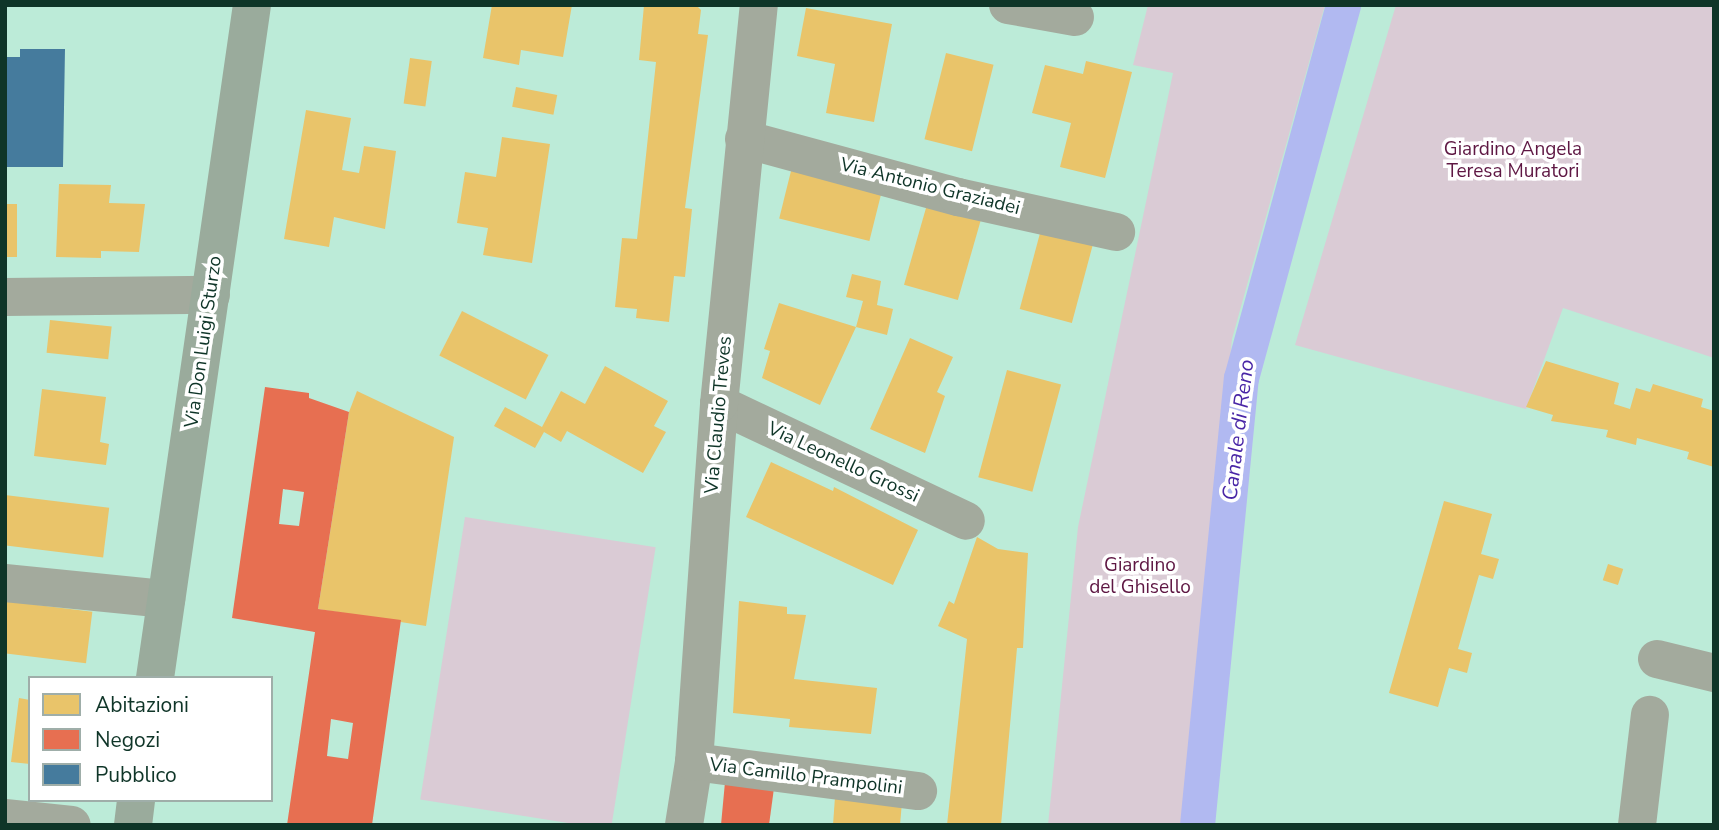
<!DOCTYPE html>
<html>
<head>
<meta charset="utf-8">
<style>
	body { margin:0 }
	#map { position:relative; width:1719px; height:830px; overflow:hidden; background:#bcebd8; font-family:"Nunito Sans",sans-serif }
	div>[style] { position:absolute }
	.green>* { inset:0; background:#dacbd5; transform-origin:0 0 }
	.homes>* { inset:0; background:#e9c46a; transform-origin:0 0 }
	.shops>* { inset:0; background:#e76f51 }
	.public>* { inset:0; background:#457b9d }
	.canal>* { height:35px; margin:-17.5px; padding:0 17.5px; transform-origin:17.5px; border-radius:17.5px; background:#b1b9f1 }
	.minor>* { height:38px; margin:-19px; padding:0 19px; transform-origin:19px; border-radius:19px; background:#a3aa9d }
	.major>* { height:38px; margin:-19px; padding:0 19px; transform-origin:19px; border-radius:19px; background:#9aab9c }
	span { translate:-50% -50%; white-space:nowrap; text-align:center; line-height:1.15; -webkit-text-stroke:7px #fff; paint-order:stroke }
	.park-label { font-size:19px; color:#5e1743 }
	.street-label { font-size:19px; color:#0f3528 }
	.water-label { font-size:21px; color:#4926a6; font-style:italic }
	.frame { position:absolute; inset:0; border:7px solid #0f3528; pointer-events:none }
	.legend { position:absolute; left:28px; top:676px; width:245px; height:126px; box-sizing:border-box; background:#fff; border:2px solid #9faea9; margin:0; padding:9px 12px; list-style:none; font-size:21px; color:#0f3528 }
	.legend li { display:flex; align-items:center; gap:14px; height:35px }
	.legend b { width:35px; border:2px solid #9faea9 }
</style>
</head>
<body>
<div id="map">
	<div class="green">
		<i style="clip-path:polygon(1148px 5px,1325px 5px,1232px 339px,1185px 825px,1048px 825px,1078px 527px,1173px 73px,1133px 65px)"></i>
		<i style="clip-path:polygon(1396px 5px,1714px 5px,1714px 358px,1563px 308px,1526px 409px,1295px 345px)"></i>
		<i style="left:465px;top:517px;width:193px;height:286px;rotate:9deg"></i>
	</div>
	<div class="homes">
		<i style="clip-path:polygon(492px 5px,572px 5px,563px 57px,521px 50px,519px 65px,483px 58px)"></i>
		<i style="clip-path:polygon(644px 5px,696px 5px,701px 10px,698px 34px,708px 35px,685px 208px,692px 209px,685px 277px,674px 276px,669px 322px,636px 318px,637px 309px,615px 307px,622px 238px,637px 239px,656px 62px,639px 60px)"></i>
		<i style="clip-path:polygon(806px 8px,892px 24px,874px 122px,826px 113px,835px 64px,797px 56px)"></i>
		<i style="left:946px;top:53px;width:49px;height:89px;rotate:14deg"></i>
		<i style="left:410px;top:58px;width:22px;height:46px;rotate:8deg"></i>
		<i style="clip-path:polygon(1086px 61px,1132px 72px,1105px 178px,1060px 167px,1071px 123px,1032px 113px,1045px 65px,1083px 74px)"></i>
		<i style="left:516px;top:87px;width:42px;height:20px;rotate:11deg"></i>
		<i style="clip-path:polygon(306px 110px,351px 118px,342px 170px,359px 173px,364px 146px,396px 151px,385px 229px,334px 217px,329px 247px,284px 239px)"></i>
		<i style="clip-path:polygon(502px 137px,550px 144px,532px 263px,483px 255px,488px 228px,457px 223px,465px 172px,496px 177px)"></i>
		<i style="left:792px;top:167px;width:93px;height:53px;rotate:14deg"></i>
		<i style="clip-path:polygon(59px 184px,111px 185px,109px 203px,145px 204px,139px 252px,101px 251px,101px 258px,56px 257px)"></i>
		<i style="left:928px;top:201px;width:56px;height:87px;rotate:16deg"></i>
		<i style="left:5px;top:204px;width:12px;height:53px"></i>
		<i style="left:1043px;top:222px;width:54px;height:90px;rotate:15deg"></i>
		<i style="clip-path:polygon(852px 274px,881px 281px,877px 305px,893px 309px,887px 335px,856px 327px,863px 301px,846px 297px)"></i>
		<i style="clip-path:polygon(779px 303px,856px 327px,820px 405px,762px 378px,770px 351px,764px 349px)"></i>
		<i style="left:462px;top:311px;width:97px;height:50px;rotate:27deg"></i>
		<i style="left:50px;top:320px;width:62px;height:33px;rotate:6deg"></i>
		<i style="clip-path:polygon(910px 338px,953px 357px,937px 392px,945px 396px,925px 453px,870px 429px)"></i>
		<i style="clip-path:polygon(1546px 361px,1619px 383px,1614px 404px,1630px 409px,1636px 388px,1650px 392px,1653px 384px,1703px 399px,1701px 407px,1714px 411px,1714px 467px,1687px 459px,1689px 452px,1637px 438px,1636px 445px,1606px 437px,1608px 430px,1551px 421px,1553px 415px,1526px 407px)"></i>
		<i style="clip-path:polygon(605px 366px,668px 401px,654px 426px,666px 432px,643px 473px,567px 431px,561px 442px,544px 432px,535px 448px,494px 426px,505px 407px,542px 427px,561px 391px,585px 404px)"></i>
		<i style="left:1007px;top:370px;width:56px;height:111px;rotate:15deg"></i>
		<i style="clip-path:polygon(42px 389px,106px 397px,100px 442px,109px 444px,106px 465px,34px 456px)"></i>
		<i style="clip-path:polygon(357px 391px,454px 437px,426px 626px,318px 609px,349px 412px)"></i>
		<i style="clip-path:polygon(771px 462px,833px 491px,834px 487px,918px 530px,893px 585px,746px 517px)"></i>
		<i style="left:5px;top:495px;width:105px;height:50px;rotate:7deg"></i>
		<i style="clip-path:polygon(1444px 501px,1492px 514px,1481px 554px,1499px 559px,1493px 579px,1479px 575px,1458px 649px,1472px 653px,1467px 673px,1449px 668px,1438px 707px,1389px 693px)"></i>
		<i style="clip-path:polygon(977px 537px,998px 549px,1028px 553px,1023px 648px,1017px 648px,1001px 825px,947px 825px,967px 639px,938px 626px,949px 601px,954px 604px)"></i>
		<i style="left:1608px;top:564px;width:16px;height:17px;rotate:18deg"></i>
		<i style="left:5px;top:601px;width:88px;height:52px;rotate:7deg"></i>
		<i style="clip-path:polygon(739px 601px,787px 607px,787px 614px,806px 615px,794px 679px,877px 688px,871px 734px,789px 727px,790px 719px,733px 713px)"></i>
		<i style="clip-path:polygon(19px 698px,30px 700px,30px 764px,11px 762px)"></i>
		<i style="clip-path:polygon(835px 797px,902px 802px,900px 825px,833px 825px)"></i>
	</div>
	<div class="shops">
		<i style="clip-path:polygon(evenodd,265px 387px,309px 393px,309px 398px,349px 412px,318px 609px,401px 620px,372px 825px,287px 825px,315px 632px,232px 618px,265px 387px,283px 489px,304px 492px,299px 526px,279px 524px,283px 489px,265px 387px,331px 719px,353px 723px,348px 759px,327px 756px,331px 719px)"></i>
		<i style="clip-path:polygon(725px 782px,774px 788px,769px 825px,721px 825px)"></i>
	</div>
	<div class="public">
		<i style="clip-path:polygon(20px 49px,65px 49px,63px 167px,5px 167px,5px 57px,20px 57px)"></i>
	</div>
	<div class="canal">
		<i style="left:1197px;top:825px;width:449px;rotate:-84.4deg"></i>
		<i style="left:1241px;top:378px;width:387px;rotate:-74.7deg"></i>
	</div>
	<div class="minor">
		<i style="left:1008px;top:5px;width:68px;rotate:10.2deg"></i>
		<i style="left:744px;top:139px;width:222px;rotate:15.2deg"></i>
		<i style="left:958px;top:197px;width:162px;rotate:12.5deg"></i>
		<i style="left:5px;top:297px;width:206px;rotate:-0.6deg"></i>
		<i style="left:719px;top:404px;width:273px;rotate:25.3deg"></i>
		<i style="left:5px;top:583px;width:162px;rotate:5.7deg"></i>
		<i style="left:1657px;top:659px;width:59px;rotate:13.8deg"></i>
		<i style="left:694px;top:762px;width:226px;rotate:7.4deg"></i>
		<i style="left:5px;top:818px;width:67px;rotate:6deg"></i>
		<i style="left:684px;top:825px;width:64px;rotate:-81deg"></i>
		<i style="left:694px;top:762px;width:359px;rotate:-86deg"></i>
		<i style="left:719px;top:404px;width:401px;rotate:-84.3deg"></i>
		<i style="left:1637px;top:825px;width:111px;rotate:-83.3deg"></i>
	</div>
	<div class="major">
		<i style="left:155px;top:678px;width:680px;rotate:-81.8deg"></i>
		<i style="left:133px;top:825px;width:25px;rotate:-83deg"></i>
	</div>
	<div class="park-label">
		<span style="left:1513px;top:161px">Giardino Angela<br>Teresa Muratori</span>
		<span style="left:1140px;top:577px">Giardino<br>del Ghisello</span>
	</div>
	<div class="street-label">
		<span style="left:930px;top:187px;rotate:14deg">Via Antonio Graziadei</span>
		<span style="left:204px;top:342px;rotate:-82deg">Via Don Luigi Sturzo</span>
		<span style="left:719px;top:415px;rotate:-85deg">Via Claudio Treves</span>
		<span style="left:843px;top:463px;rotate:25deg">Via Leonello Grossi</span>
		<span style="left:806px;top:777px;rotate:7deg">Via Camillo Prampolini</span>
	</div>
	<div class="water-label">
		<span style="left:1238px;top:430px;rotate:-83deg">Canale di Reno</span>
	</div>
	<div class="frame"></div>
	<ul class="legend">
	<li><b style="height:19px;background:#e9c46a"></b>Abitazioni</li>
	<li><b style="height:19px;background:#e76f51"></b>Negozi</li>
	<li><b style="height:19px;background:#457b9d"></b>Pubblico</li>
	</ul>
</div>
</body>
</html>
